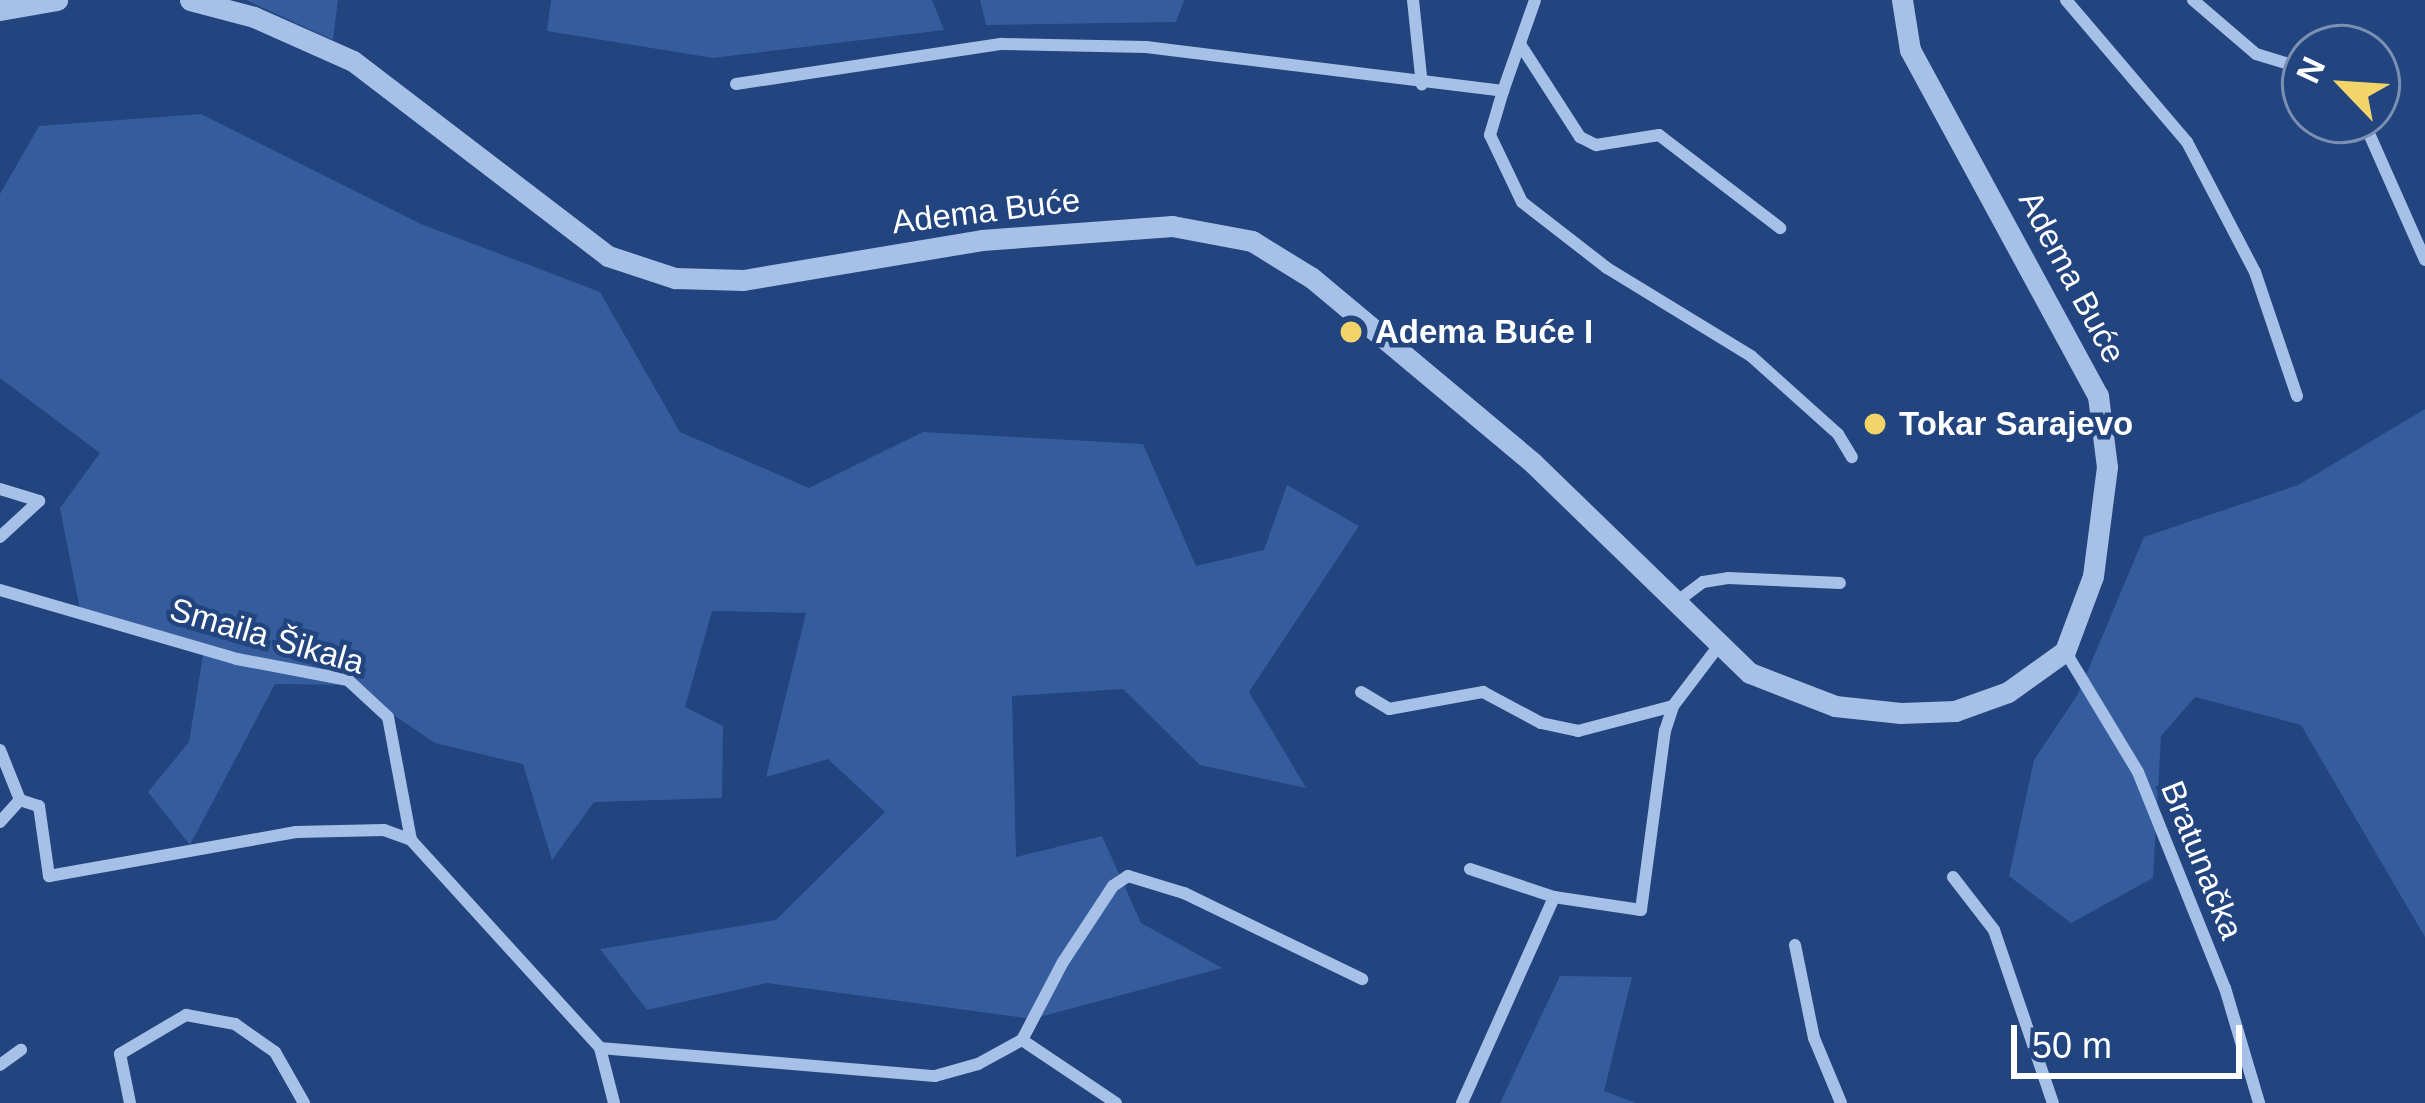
<!DOCTYPE html>
<html>
<head>
<meta charset="utf-8">
<style>
	body { margin:0 }
	#map { position:relative; width:2425px; height:1103px; overflow:hidden; background:#22447f; font-family:Arial,sans-serif }
	div>[style] { position:absolute }
	.green>* { inset:0; background:#355d9d }
	.minor>* { height:12px; margin:-6px; padding:0 6px; transform-origin:6px; border-radius:6px; background:#a7c0e7 }
	.tertiary>* { height:21px; margin:-10.5px; padding:0 10.5px; transform-origin:10.5px; border-radius:10.5px; background:#a7c0e7 }
	.dots>* { width:33px; height:33px; translate:-50% -50%; box-sizing:border-box; border:6px solid #22447f; border-radius:50% }
	span { translate:-50% -50%; white-space:nowrap; text-align:center; line-height:1.15; -webkit-text-stroke:9px #22447f; paint-order:stroke }
	.street-label { font-size:33px; color:#fff }
	.poi-label { font-size:33px; color:#fff; font-weight:700 }
	.left { translate:0 -50%; text-align:left }
	.north { position:absolute; left:2281px; top:24px; width:120px; height:120px; box-sizing:border-box; background:#22447f; border:3px solid #7a8fb2; border-radius:50%; rotate:295deg; font-size:33px; font-weight:700; line-height:48px; text-align:center; color:#fff }
	.north::after { content:''; display:block; margin:auto; width:42px; height:54px; background:#f2d469; clip-path:polygon(50% 0,100% 100%,50% 72%,0 100%) }
	.scale { position:absolute; left:2011px; top:1025px; width:231px; height:54px; box-sizing:border-box; border:6px solid #fff; border-top:0; padding-left:15px; font-size:36px; line-height:42px; white-space:nowrap; color:#fff; -webkit-text-stroke:9px #22447f; paint-order:stroke }
</style>
</head>
<body>
<div id="map">
	<div class="green">
		<i style="clip-path:polygon(246px 0,338px 0,333px 40px)"></i>
		<i style="clip-path:polygon(551px 0,932px 0,944px 30px,713px 58px,547px 31px)"></i>
		<i style="clip-path:polygon(980px 0,1184px 0,1176px 22px,986px 25px)"></i>
		<i style="clip-path:polygon(201px 114px,421px 224px,600px 292px,680px 432px,809px 488px,923px 432px,1143px 444px,1196px 566px,1264px 550px,1287px 485px,1359px 526px,1249px 692px,1306px 788px,1200px 765px,1123px 689px,1012px 696px,1016px 857px,1102px 836px,1141px 923px,1222px 968px,1032px 1019px,767px 983px,647px 1010px,600px 949px,776px 920px,885px 812px,828px 759px,766px 777px,806px 613px,712px 611px,685px 707px,723px 726px,722px 798px,594px 802px,552px 860px,523px 764px,435px 743px,349px 685px,275px 684px,190px 845px,148px 792px,189px 742px,204px 649px,82px 620px,60px 508px,100px 453px,0 378px,0 194px,39px 126px)"></i>
		<i style="clip-path:polygon(2425px 409px,2425px 937px,2301px 725px,2195px 697px,2161px 736px,2153px 878px,2071px 923px,2009px 876px,2034px 760px,2078px 694px,2144px 537px,2298px 485px)"></i>
		<i style="clip-path:polygon(1560px 976px,1632px 977px,1604px 1091px,1636px 1103px,1500px 1103px)"></i>
	</div>
	<div class="minor">
		<i style="left:1413px;top:0;width:85px;rotate:84deg"></i>
		<i style="left:2066px;top:0;width:187px;rotate:49.6deg"></i>
		<i style="left:2187px;top:142px;width:147px;rotate:62.4deg"></i>
		<i style="left:2255px;top:272px;width:131px;rotate:71.3deg"></i>
		<i style="left:2193px;top:0;width:83px;rotate:40.6deg"></i>
		<i style="left:2256px;top:54px;width:51px;rotate:17deg"></i>
		<i style="left:1520px;top:44px;width:111px;rotate:57.2deg"></i>
		<i style="left:1580px;top:137px;width:18px;rotate:27deg"></i>
		<i style="left:1596px;top:145px;width:64px;rotate:-9deg"></i>
		<i style="left:1659px;top:135px;width:153px;rotate:37.5deg"></i>
		<i style="left:736px;top:84px;width:269px;rotate:-8.6deg"></i>
		<i style="left:1002px;top:44px;width:144px;rotate:1.2deg"></i>
		<i style="left:1146px;top:47px;width:360px;rotate:7deg"></i>
		<i style="left:1503px;top:91px;width:96px;rotate:-70.6deg"></i>
		<i style="left:1503px;top:91px;width:46px;rotate:106.5deg"></i>
		<i style="left:1490px;top:135px;width:74px;rotate:64.5deg"></i>
		<i style="left:1522px;top:202px;width:108px;rotate:37.8deg"></i>
		<i style="left:1607px;top:268px;width:169px;rotate:31.4deg"></i>
		<i style="left:1751px;top:356px;width:117px;rotate:41.9deg"></i>
		<i style="left:1838px;top:434px;width:27px;rotate:59deg"></i>
		<i style="left:2363px;top:120px;width:153px;rotate:66.1deg"></i>
		<i style="left:0;top:489px;width:41px;rotate:17.1deg"></i>
		<i style="left:39px;top:501px;width:53px;rotate:137.3deg"></i>
		<i style="left:0;top:590px;width:247px;rotate:16.2deg"></i>
		<i style="left:237px;top:659px;width:113px;rotate:10.7deg"></i>
		<i style="left:348px;top:680px;width:54px;rotate:42.8deg"></i>
		<i style="left:388px;top:717px;width:125px;rotate:79.4deg"></i>
		<i style="left:1675px;top:603px;width:35px;rotate:-37deg"></i>
		<i style="left:1703px;top:582px;width:25px;rotate:-9deg"></i>
		<i style="left:1728px;top:578px;width:112px;rotate:2.6deg"></i>
		<i style="left:2065px;top:651px;width:141px;rotate:58.9deg"></i>
		<i style="left:2138px;top:772px;width:233px;rotate:68.1deg"></i>
		<i style="left:2225px;top:988px;width:120px;rotate:73.5deg"></i>
		<i style="left:1361px;top:692px;width:33px;rotate:31deg"></i>
		<i style="left:1389px;top:709px;width:96px;rotate:-10.3deg"></i>
		<i style="left:1483px;top:692px;width:66px;rotate:28.1deg"></i>
		<i style="left:1541px;top:723px;width:38px;rotate:12deg"></i>
		<i style="left:1578px;top:731px;width:98px;rotate:-14.7deg"></i>
		<i style="left:0;top:750px;width:54px;rotate:68.2deg"></i>
		<i style="left:20px;top:800px;width:20px;rotate:18deg"></i>
		<i style="left:39px;top:806px;width:71px;rotate:81.9deg"></i>
		<i style="left:49px;top:876px;width:251px;rotate:-10.1deg"></i>
		<i style="left:296px;top:832px;width:88px;rotate:-1.3deg"></i>
		<i style="left:384px;top:830px;width:29px;rotate:20deg"></i>
		<i style="left:411px;top:840px;width:281px;rotate:47.7deg"></i>
		<i style="left:600px;top:1048px;width:336px;rotate:4.8deg"></i>
		<i style="left:935px;top:1076px;width:45px;rotate:-15.6deg"></i>
		<i style="left:978px;top:1064px;width:50px;rotate:-28.6deg"></i>
		<i style="left:1022px;top:1040px;width:88px;rotate:-62.3deg"></i>
		<i style="left:1063px;top:962px;width:91px;rotate:-56.7deg"></i>
		<i style="left:1113px;top:886px;width:18px;rotate:-34deg"></i>
		<i style="left:1128px;top:876px;width:59px;rotate:16.9deg"></i>
		<i style="left:1184px;top:893px;width:198px;rotate:25.8deg"></i>
		<i style="left:0;top:822px;width:30px;rotate:-48deg"></i>
		<i style="left:1470px;top:869px;width:89px;rotate:18.4deg"></i>
		<i style="left:1554px;top:897px;width:88px;rotate:8.5deg"></i>
		<i style="left:1641px;top:910px;width:181px;rotate:-82.4deg"></i>
		<i style="left:1665px;top:731px;width:26px;rotate:-72deg"></i>
		<i style="left:1673px;top:706px;width:73px;rotate:-52.8deg"></i>
		<i style="left:1953px;top:877px;width:67px;rotate:52.3deg"></i>
		<i style="left:1994px;top:930px;width:183px;rotate:71.2deg"></i>
		<i style="left:1795px;top:945px;width:95px;rotate:78.5deg"></i>
		<i style="left:1814px;top:1038px;width:70px;rotate:67.4deg"></i>
		<i style="left:1022px;top:1040px;width:113px;rotate:33.8deg"></i>
		<i style="left:600px;top:1048px;width:57px;rotate:75.7deg"></i>
		<i style="left:0;top:1065px;width:26px;rotate:-36deg"></i>
		<i style="left:130px;top:1103px;width:50px;rotate:-101.5deg"></i>
		<i style="left:120px;top:1054px;width:77px;rotate:-30.6deg"></i>
		<i style="left:186px;top:1015px;width:50px;rotate:10.4deg"></i>
		<i style="left:235px;top:1024px;width:49px;rotate:35deg"></i>
		<i style="left:275px;top:1052px;width:59px;rotate:60.4deg"></i>
		<i style="left:1462px;top:1103px;width:226px;rotate:-65.9deg"></i>
	</div>
	<div class="tertiary">
		<i style="left:190px;top:0;width:66px;rotate:14.9deg"></i>
		<i style="left:254px;top:17px;width:108px;rotate:24deg"></i>
		<i style="left:353px;top:61px;width:321px;rotate:37.4deg"></i>
		<i style="left:608px;top:256px;width:71px;rotate:18.2deg"></i>
		<i style="left:675px;top:278px;width:68px;rotate:1.7deg"></i>
		<i style="left:743px;top:280px;width:242px;rotate:-9.5deg"></i>
		<i style="left:982px;top:240px;width:191px;rotate:-4.2deg"></i>
		<i style="left:1172px;top:226px;width:81px;rotate:10.6deg"></i>
		<i style="left:1252px;top:241px;width:70px;rotate:31.7deg"></i>
		<i style="left:1312px;top:278px;width:288px;rotate:39.9deg"></i>
		<i style="left:1533px;top:463px;width:302px;rotate:44.1deg"></i>
		<i style="left:1750px;top:673px;width:91px;rotate:21.2deg"></i>
		<i style="left:1835px;top:706px;width:66px;rotate:6.1deg"></i>
		<i style="left:1901px;top:713px;width:54px;rotate:-2.1deg"></i>
		<i style="left:1955px;top:711px;width:56px;rotate:-19.7deg"></i>
		<i style="left:2008px;top:692px;width:70px;rotate:-35.7deg"></i>
		<i style="left:2065px;top:651px;width:80px;rotate:-69.5deg"></i>
		<i style="left:2093px;top:576px;width:110px;rotate:-82.7deg"></i>
		<i style="left:2107px;top:467px;width:72px;rotate:-97.2deg"></i>
		<i style="left:2098px;top:396px;width:394px;rotate:-118.5deg"></i>
		<i style="left:1910px;top:50px;width:51px;rotate:-99.1deg"></i>
		<i style="left:0;top:10px;width:58px;rotate:-10deg"></i>
	</div>
	<div class="dots">
		<i style="left:1351px;top:332px;background:#f2d469"></i>
		<i style="left:1875px;top:424px;background:#f2d469"></i>
	</div>
	<div class="street-label">
		<span style="left:986px;top:211px;rotate:-7deg">Adema Buće</span>
		<span style="left:2072px;top:277px;rotate:62deg">Adema Buće</span>
		<span style="left:267px;top:636px;rotate:16deg">Smaila Šikala</span>
		<span style="left:2202px;top:860px;rotate:68deg">Bratunačka</span>
	</div>
	<div class="poi-label">
		<span class="left" style="left:1375px;top:332px">Adema Buće I</span>
		<span class="left" style="left:1899px;top:424px">Tokar Sarajevo</span>
	</div>
	<div class="north">N</div>
	<div class="scale">50 m</div>
</div>
</body>
</html>
